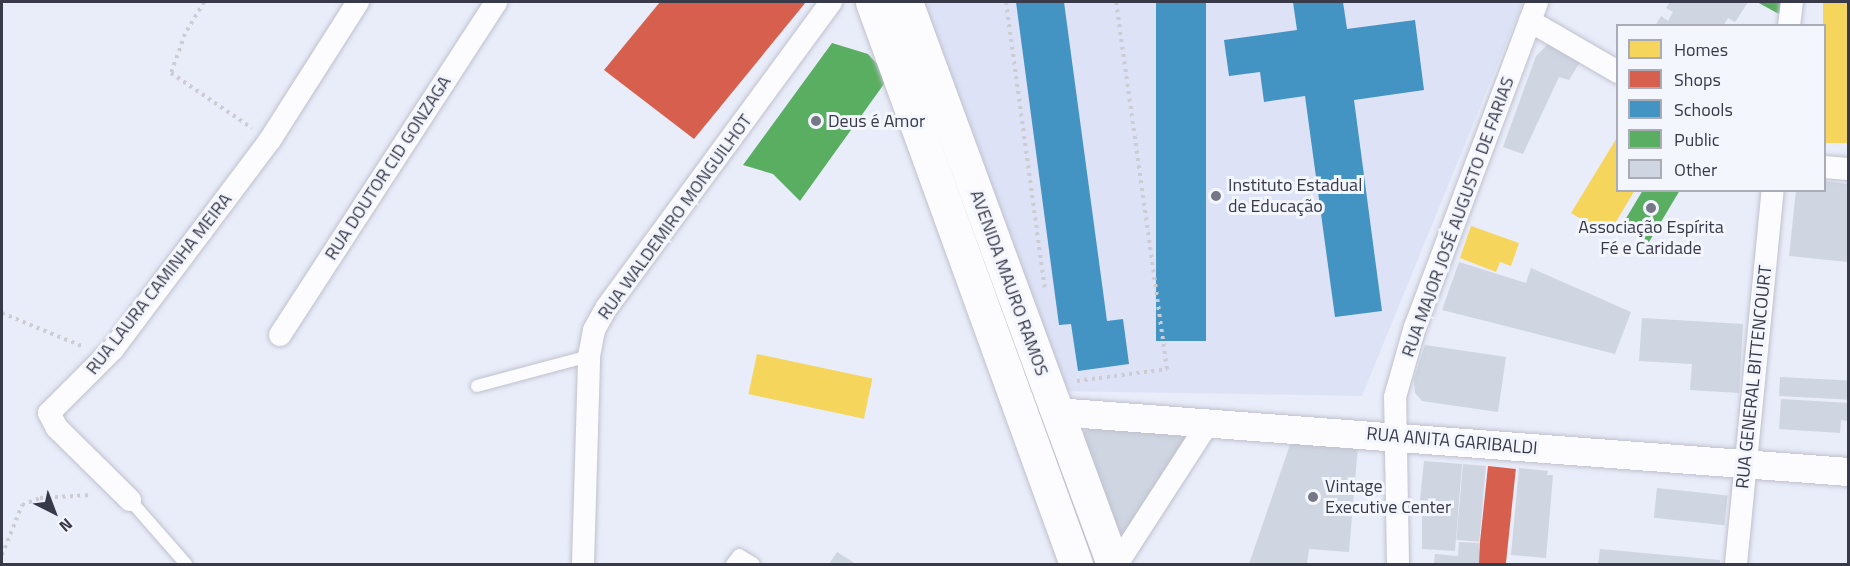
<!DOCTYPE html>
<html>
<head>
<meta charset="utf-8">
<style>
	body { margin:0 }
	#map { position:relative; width:1850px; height:566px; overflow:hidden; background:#e9ecf9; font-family:"Titillium Web",sans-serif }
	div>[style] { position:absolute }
	.built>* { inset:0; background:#dee2f6 }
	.homes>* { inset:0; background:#f6d55c; transform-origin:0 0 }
	.shops>* { inset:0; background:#d6604d; transform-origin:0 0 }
	.schools>* { inset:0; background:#4393c3; transform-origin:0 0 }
	.public>* { inset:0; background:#5aae61 }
	.building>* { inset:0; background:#cfd5e1; transform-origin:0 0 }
	.path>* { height:4px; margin-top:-2px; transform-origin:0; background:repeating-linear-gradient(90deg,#cbcdd3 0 3px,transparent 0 7.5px) }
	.roads { filter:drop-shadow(0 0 2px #bfc1ce) drop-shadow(0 0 2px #bfc1ce) }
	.service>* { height:12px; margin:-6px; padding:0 6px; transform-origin:6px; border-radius:6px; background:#fcfcfe }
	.minor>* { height:22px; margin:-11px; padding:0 11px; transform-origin:11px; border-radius:11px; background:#fcfcfe }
	.tertiary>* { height:28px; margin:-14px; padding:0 14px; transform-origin:14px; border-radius:14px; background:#fcfcfe }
	.primary>* { height:33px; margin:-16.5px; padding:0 16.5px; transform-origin:16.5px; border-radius:16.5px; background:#fcfcfe }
	.dots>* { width:16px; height:16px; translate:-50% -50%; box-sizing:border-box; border:3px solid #f4f6fe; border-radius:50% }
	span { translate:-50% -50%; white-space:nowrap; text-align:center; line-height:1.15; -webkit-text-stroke:6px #f4f6fe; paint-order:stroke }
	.poi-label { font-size:18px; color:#383a4a }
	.left { translate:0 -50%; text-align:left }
	.street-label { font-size:18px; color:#383a4a }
	.frame { position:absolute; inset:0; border:3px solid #383a4a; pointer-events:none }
	.legend { position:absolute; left:1616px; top:24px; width:210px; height:168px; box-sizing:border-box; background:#f4f6fe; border:2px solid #a9abb6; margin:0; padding:8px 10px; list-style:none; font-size:18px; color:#383a4a }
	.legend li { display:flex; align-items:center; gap:12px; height:30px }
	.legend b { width:30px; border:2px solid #a9abb6 }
	.north { position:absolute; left:24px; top:482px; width:60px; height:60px; -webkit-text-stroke:4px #f4f6fe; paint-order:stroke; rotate:138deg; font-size:16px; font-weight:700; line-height:24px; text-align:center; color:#383a4a }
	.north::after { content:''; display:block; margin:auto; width:21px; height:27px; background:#383a4a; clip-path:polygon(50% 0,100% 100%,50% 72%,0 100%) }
</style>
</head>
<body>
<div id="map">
	<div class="built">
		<i style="clip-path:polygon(924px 2px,1523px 2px,1362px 396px,1056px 391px)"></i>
	</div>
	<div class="homes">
		<i style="left:1823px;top:2px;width:25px;height:141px"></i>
		<i style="clip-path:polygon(1618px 136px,1618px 190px,1635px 190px,1608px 235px,1571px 213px)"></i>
		<i style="clip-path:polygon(1471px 226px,1519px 243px,1511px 266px,1500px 262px,1496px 272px,1460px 258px)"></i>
		<i style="left:757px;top:354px;width:118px;height:41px;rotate:12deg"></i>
	</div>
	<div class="shops">
		<i style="clip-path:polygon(660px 2px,806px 2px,694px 139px,604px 70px)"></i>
		<i style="left:1488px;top:466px;width:28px;height:98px;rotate:6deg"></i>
	</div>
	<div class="schools">
		<i style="clip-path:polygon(1016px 2px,1064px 2px,1107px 321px,1123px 319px,1129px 364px,1078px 371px,1071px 324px,1059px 325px)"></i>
		<i style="left:1156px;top:2px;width:50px;height:339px"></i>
		<i style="clip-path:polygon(1293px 2px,1343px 2px,1347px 29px,1415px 20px,1424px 90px,1354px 100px,1382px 311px,1335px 317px,1305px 96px,1264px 102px,1260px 72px,1229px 76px,1224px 40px,1297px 30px)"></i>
	</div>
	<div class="public">
		<i style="clip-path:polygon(1757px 2px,1782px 2px,1780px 14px,1777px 13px)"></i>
		<i style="clip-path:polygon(832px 43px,868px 54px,889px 77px,800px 201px,773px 174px,743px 165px)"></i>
		<i style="clip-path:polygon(1643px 190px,1680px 190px,1649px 242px,1622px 225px)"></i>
	</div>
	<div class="building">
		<i style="clip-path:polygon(1670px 2px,1748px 2px,1735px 22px,1728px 18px,1723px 26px,1655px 26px,1661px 16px,1668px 21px,1673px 12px,1666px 8px)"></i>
		<i style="clip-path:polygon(1548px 44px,1582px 59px,1569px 80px,1559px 77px,1523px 154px,1503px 147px,1536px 56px)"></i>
		<i style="clip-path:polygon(1824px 181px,1848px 184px,1848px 262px,1789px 256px,1796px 190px,1824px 190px)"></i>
		<i style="clip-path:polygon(1459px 262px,1526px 283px,1531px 268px,1631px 312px,1615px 354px,1442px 310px)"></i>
		<i style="clip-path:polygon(1642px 318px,1743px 324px,1739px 393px,1690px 390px,1692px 364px,1639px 361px)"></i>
		<i style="clip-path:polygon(1425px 345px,1506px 357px,1498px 412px,1422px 401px,1415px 393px,1414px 379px)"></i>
		<i style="left:1780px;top:377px;width:68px;height:19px;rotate:3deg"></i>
		<i style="clip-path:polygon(1781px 399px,1848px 403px,1848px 421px,1841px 420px,1840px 433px,1779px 429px)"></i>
		<i style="clip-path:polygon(1094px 426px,1191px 432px,1117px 549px,1079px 444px,1084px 432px)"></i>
		<i style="clip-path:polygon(1292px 439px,1358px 445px,1349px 552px,1309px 549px,1307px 564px,1249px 564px)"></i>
		<i style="clip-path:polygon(1424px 461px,1462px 464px,1455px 551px,1422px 549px,1422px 503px,1439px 504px,1439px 501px,1420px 500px)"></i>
		<i style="left:1463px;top:464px;width:23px;height:76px;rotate:5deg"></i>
		<i style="clip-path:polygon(1519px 468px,1548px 471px,1547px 475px,1553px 475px,1546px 558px,1511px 555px)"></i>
		<i style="left:1657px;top:488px;width:71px;height:30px;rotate:6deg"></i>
		<i style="clip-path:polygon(1459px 542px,1480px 543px,1479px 564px,1434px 564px,1435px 554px,1458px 556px)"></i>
		<i style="clip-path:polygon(1600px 549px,1720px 560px,1720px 564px,1598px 564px)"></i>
		<i style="clip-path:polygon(837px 552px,856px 564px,829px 564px)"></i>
	</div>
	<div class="path">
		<i style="left:204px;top:2px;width:37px;rotate:121deg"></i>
		<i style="left:185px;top:34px;width:41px;rotate:109.7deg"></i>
		<i style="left:171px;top:73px;width:98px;rotate:34.2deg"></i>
		<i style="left:1006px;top:2px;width:290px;rotate:82.3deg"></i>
		<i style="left:2px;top:313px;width:89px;rotate:22.5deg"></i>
		<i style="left:1077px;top:381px;width:91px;rotate:-7.6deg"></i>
		<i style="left:1167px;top:369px;width:371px;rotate:-97.9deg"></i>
		<i style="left:2px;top:555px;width:54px;rotate:-68.2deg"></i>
		<i style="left:22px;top:505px;width:19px;rotate:-21deg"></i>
		<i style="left:40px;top:498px;width:51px;rotate:-3.4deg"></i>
	</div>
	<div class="roads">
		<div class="service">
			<i style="left:477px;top:386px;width:116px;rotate:-15deg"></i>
			<i style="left:130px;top:500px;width:85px;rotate:48.8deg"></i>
			<i style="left:732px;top:564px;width:11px;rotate:-52deg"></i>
			<i style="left:739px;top:555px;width:17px;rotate:31deg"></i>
		</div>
		<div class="minor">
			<i style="left:1530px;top:21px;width:102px;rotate:30.1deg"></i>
			<i style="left:1789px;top:26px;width:24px;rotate:-83deg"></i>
			<i style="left:1824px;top:167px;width:24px;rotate:5deg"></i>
			<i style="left:280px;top:335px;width:397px;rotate:-57deg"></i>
			<i style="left:130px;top:500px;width:103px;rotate:-135.4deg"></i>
			<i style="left:57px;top:428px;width:17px;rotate:-118deg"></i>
			<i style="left:49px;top:413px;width:91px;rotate:-45deg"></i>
			<i style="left:113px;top:349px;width:261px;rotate:-53.1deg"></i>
			<i style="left:270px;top:140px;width:164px;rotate:-57.5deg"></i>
			<i style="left:583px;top:564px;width:208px;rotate:-88.3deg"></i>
			<i style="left:589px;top:356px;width:26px;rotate:-79deg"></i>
			<i style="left:594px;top:330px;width:26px;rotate:-61deg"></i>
			<i style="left:607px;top:307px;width:378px;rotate:-53.7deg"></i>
			<i style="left:1117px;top:564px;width:169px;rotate:-57.1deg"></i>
			<i style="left:1398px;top:564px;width:167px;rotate:-91deg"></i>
			<i style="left:1395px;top:397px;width:73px;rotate:-74.1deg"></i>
			<i style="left:1415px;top:327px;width:347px;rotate:-69.4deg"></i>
			<i style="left:1736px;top:564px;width:376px;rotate:-84.4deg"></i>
		</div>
		<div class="tertiary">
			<i style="left:1056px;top:412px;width:794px;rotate:4.33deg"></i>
		</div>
		<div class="primary">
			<i style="left:872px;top:2px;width:598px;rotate:70.05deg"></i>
			<i style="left:906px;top:2px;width:599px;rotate:69.78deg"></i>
		</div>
	</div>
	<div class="dots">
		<i style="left:816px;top:121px;background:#767887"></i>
		<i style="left:1216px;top:196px;background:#767887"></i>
		<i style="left:1651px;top:208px;background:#767887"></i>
		<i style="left:1313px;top:497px;background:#767887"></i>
	</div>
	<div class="poi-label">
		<span class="left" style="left:828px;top:121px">Deus é Amor</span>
		<span class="left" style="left:1228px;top:196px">Instituto Estadual<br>de Educação</span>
		<span style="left:1651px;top:238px">Associação Espírita<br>Fé e Caridade</span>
		<span class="left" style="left:1325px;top:497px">Vintage<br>Executive Center</span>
	</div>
	<div class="street-label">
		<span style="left:388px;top:168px;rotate:-57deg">RUA DOUTOR CID GONZAGA</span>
		<span style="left:675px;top:217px;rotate:-54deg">RUA WALDEMIRO MONGUILHOT</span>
		<span style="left:1458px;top:217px;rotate:-70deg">RUA MAJOR JOSÉ AUGUSTO DE FARIAS</span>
		<span style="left:1009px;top:283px;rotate:70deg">AVENIDA MAURO RAMOS</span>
		<span style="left:159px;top:284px;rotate:-52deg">RUA LAURA CAMINHA MEIRA</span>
		<span style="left:1754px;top:377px;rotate:-84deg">RUA GENERAL BITTENCOURT</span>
		<span style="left:1452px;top:441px;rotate:5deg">RUA ANITA GARIBALDI</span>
	</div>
	<div class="frame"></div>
	<ul class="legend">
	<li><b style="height:16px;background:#f6d55c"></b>Homes</li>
	<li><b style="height:16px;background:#d6604d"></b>Shops</li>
	<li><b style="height:16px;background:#4393c3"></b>Schools</li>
	<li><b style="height:16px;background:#5aae61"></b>Public</li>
	<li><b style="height:16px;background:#cfd5e1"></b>Other</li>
	</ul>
	<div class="north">N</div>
</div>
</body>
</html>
